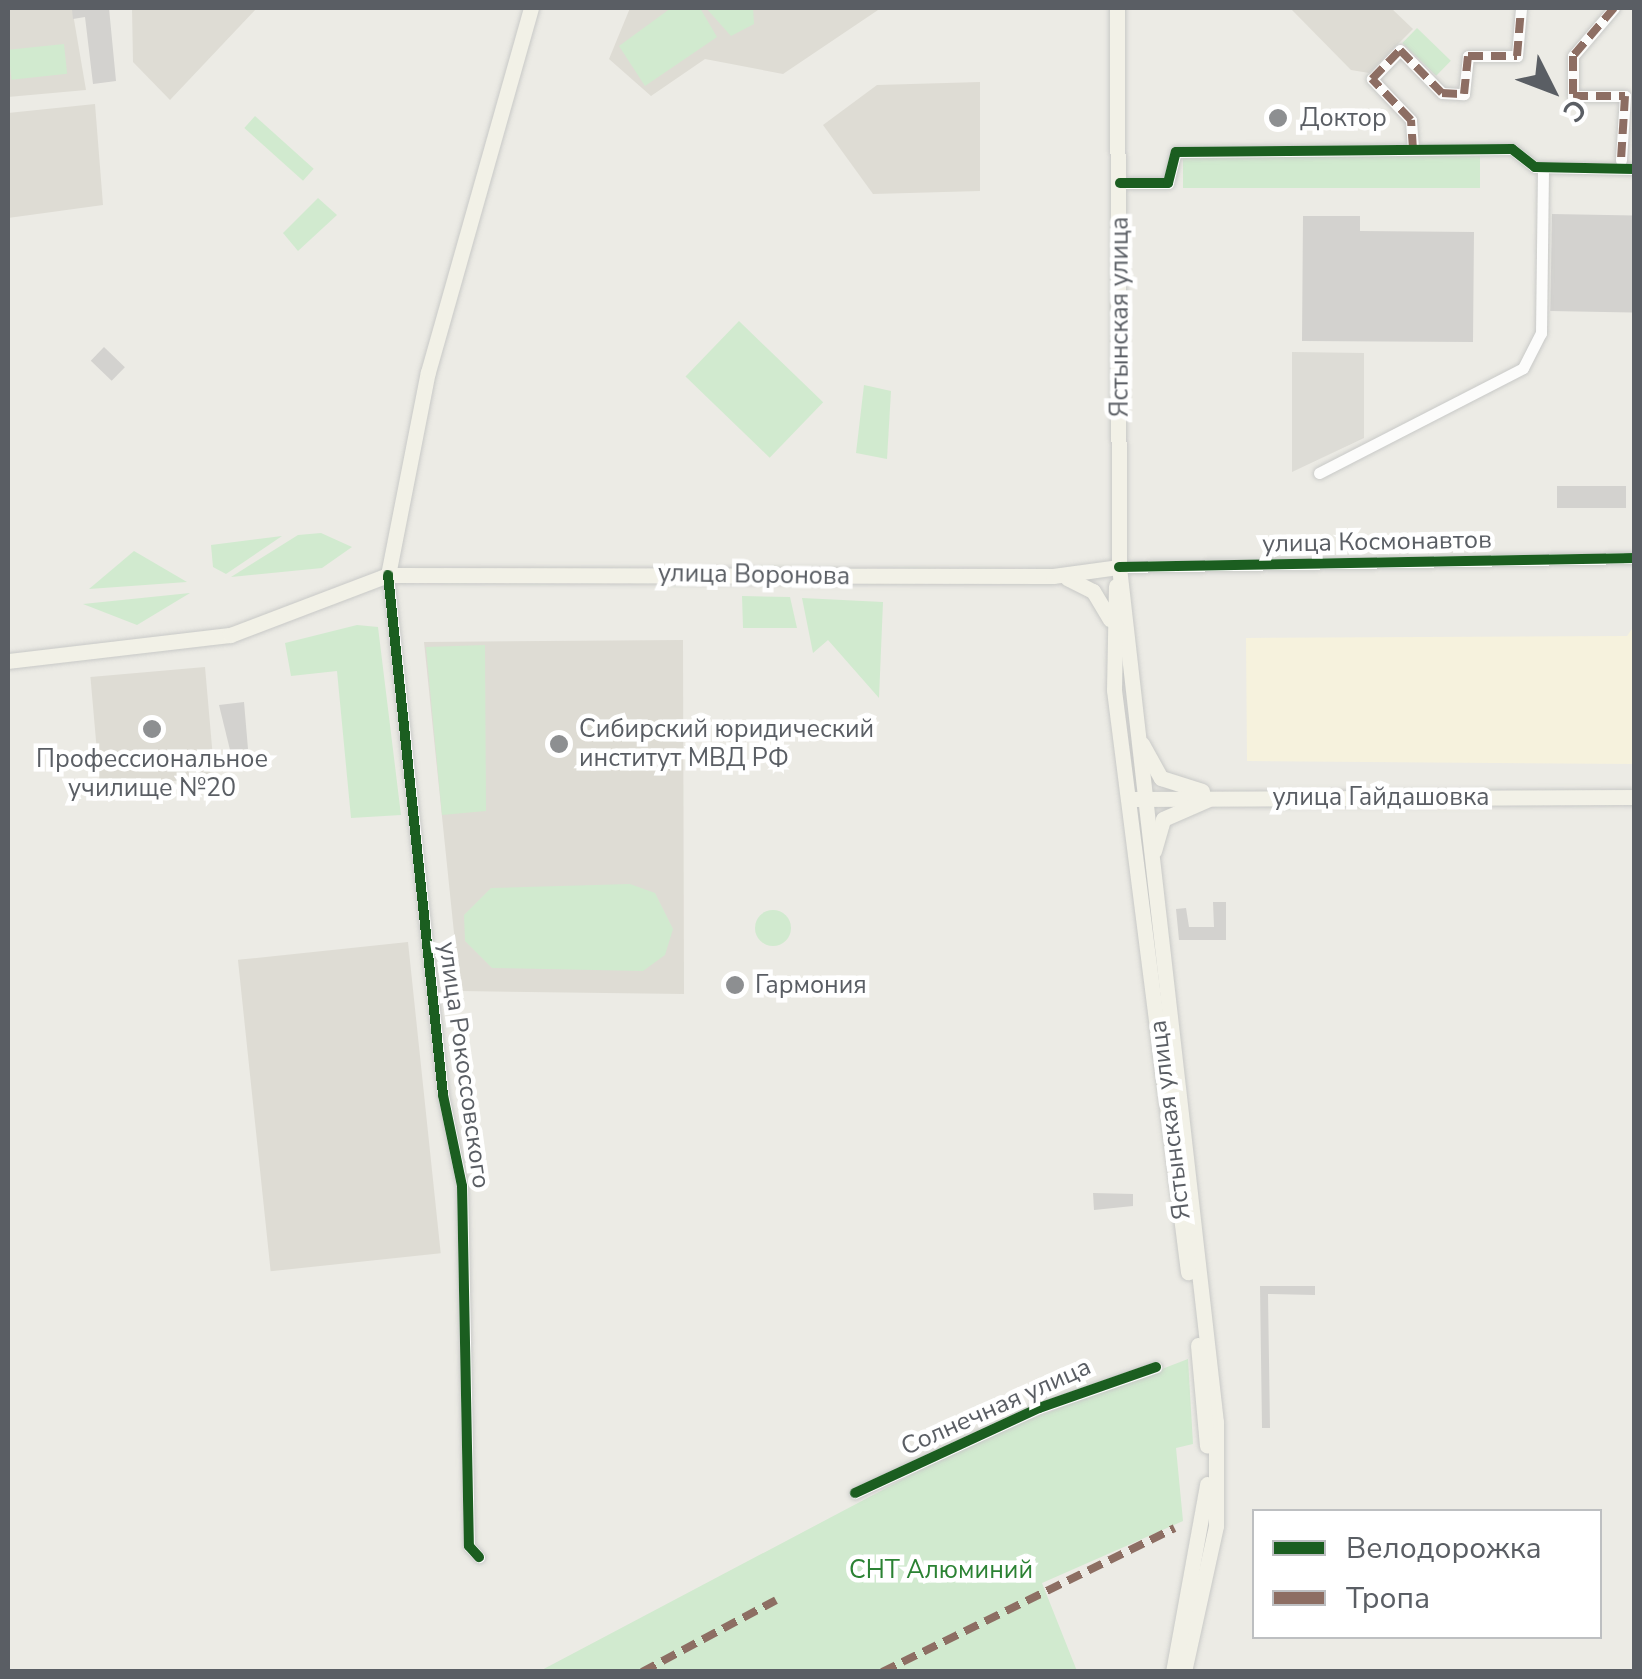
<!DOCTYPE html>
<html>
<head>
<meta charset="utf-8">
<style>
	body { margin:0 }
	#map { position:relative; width:1642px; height:1679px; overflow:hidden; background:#ecebe5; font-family:"Nunito Sans",sans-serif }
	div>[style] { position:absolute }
	.commercial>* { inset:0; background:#f6f2dd }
	.industrial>* { inset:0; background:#dddcd6 }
	.education>* { inset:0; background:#dedcd4; transform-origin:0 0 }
	.green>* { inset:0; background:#d1eacf; transform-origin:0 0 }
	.round { border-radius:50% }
	.building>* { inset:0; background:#d3d2cf; transform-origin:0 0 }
	.roads { filter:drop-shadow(0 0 2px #c8c9c7) drop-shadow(0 0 2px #c8c9c7) }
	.minor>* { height:11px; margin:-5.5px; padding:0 5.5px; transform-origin:5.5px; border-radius:5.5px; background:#fcfcfb }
	.major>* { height:15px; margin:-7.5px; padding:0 7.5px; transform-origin:7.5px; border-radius:7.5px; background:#f2f1e7 }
	.quiet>* { height:8px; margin-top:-4px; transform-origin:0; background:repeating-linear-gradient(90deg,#8d6e63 0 15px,transparent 0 23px) }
	.cycleway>* { height:10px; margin:-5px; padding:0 5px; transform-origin:5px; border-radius:5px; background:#1b5e20 }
	.dots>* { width:28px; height:28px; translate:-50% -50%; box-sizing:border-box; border:5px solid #fff; border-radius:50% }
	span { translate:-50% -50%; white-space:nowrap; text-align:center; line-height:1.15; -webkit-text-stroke:9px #fff; paint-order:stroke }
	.poi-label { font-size:25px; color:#5a5e64 }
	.left { translate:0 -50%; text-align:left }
	.street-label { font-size:25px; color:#5a5e64 }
	.park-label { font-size:25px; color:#2b8233 }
	.frame { position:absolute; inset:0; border:10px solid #5a5e64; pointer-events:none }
	.legend { position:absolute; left:1252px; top:1509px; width:350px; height:130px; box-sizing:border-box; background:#fff; border:2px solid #bdbfc1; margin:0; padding:12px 18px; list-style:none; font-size:30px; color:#5a5e64 }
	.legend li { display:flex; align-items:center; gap:20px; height:50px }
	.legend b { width:50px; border:2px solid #bdbfc1 }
	.north { position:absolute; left:1502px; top:40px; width:100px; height:100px; -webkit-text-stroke:8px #fff; paint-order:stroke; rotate:132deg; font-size:28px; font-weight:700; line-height:40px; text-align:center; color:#5a5e64 }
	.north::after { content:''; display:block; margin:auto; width:35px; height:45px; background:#5a5e64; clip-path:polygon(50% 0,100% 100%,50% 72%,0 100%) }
</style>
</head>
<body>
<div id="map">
	<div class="commercial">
		<i style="clip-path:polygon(1634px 626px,1634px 764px,1247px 761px,1246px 638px,1627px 636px)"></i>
	</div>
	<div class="industrial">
		<i style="clip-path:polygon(1292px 352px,1364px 353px,1364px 438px,1292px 472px)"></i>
	</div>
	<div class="education">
		<i style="clip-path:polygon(8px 8px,72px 8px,86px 90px,8px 97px)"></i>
		<i style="clip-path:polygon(132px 8px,257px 8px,170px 100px,133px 62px)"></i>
		<i style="clip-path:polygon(630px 8px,881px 8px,783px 74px,705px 59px,651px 96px,609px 59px)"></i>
		<i style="clip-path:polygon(1391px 8px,1413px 29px,1369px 73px,1351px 70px,1291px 9px)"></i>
		<i style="clip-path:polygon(980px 82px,980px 191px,873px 194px,823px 125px,877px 85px)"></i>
		<i style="clip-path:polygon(95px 104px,103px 205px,8px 218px,8px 113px)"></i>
		<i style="clip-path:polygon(683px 640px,684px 994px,460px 991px,424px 642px)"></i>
		<i style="left:205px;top:667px;width:111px;height:115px;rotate:85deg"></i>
		<i style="left:408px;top:942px;width:313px;height:171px;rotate:84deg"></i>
	</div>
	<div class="green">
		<i style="clip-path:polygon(671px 8px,700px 8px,717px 37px,645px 86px,619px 46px)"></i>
		<i style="clip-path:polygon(706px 8px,753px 8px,754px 24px,731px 36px)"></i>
		<i style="left:1417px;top:28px;width:47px;height:21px;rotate:44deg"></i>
		<i style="left:64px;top:44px;width:30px;height:56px;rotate:84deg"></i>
		<i style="left:255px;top:116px;width:79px;height:16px;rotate:42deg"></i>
		<i style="left:1480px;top:155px;width:33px;height:297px;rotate:90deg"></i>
		<i style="clip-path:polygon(318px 198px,337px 215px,298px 251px,283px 233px)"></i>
		<i style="left:739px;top:321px;width:117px;height:77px;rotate:44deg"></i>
		<i style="clip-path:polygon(864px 385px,891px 391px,887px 459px,856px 453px)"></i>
		<i style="clip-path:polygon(321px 533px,352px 547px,322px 568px,231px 577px,298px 535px)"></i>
		<i style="clip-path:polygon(282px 536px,226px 574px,213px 567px,211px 545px)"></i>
		<i style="clip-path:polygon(134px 551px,187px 582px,89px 589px)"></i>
		<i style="clip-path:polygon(190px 593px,137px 625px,83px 604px)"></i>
		<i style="clip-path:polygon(742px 596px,790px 597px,797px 628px,743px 628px)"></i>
		<i style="clip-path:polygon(802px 598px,883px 602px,879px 698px,828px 640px,813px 653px)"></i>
		<i style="clip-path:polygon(357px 625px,378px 627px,401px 815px,351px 818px,337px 671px,291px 676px,285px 643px)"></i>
		<i style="clip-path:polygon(485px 645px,486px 811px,442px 815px,426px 647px)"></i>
		<i style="clip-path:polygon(630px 884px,655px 893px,673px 929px,665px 955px,643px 971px,492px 968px,465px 941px,464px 915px,491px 888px)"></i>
		<i class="round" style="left:755px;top:910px;width:36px;height:36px"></i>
		<i style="clip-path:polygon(1188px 1359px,1193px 1444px,1176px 1448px,1183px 1521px,1042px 1583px,1077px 1671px,538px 1672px,981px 1438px)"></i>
	</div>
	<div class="building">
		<i style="clip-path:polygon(109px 8px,116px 81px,93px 84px,85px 17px,73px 19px,72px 10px)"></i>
		<i style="left:1552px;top:214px;width:82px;height:97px;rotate:1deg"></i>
		<i style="clip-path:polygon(1303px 216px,1360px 216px,1360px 231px,1474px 232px,1473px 342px,1302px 341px)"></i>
		<i style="left:104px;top:347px;width:29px;height:19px;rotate:44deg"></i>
		<i style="left:1557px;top:486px;width:69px;height:22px"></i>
		<i style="clip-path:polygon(244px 702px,248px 749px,230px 750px,219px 705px)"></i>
		<i style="clip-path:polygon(1213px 902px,1226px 902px,1226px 940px,1179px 940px,1176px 909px,1186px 908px,1189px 927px,1214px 927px)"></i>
		<i style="clip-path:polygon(1093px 1193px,1133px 1194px,1133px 1206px,1094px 1210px)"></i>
		<i style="clip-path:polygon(1260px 1286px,1315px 1286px,1315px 1295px,1268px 1294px,1270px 1428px,1262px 1428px)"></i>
	</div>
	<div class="roads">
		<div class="minor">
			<i style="left:1614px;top:8px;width:63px;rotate:130.5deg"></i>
			<i style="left:1573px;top:56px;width:40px;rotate:90deg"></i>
			<i style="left:1573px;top:96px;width:52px"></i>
			<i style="left:1625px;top:96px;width:64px;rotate:93.6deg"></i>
			<i style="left:1413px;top:149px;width:29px;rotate:-94deg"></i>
			<i style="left:1411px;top:120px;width:57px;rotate:-133.6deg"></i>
			<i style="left:1372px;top:79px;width:40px;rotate:-46deg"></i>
			<i style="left:1400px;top:50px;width:60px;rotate:45.7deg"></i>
			<i style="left:1442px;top:93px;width:22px;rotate:3deg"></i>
			<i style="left:1464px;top:94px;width:38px;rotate:-84deg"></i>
			<i style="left:1468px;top:56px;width:49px"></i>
			<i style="left:1517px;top:56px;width:48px;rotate:-85.2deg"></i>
			<i style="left:1120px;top:183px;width:48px"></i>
			<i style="left:1168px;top:183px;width:32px;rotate:-76deg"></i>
			<i style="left:1176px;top:152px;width:336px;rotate:-0.5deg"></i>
			<i style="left:1512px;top:149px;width:29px;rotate:38deg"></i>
			<i style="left:1535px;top:167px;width:99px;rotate:1.2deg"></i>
			<i style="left:1319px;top:473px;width:229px;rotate:-27.2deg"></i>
			<i style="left:1523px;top:368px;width:39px;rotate:-63deg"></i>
			<i style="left:1541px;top:333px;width:165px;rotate:-89.3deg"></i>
			<i style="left:1119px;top:567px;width:515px;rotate:-1deg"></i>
			<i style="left:388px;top:575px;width:523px;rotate:83.96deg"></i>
			<i style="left:443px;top:1095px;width:93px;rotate:78.2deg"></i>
			<i style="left:462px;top:1186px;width:360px;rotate:88.9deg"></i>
			<i style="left:469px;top:1546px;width:15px;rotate:48deg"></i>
			<i style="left:855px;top:1493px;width:203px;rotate:-24.8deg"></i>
			<i style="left:1039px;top:1408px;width:124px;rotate:-19.3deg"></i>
		</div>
		<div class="major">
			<i style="left:1117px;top:8px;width:559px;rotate:89.8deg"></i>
			<i style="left:1119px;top:567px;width:860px;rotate:83.53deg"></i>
			<i style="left:1216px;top:1422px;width:104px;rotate:90deg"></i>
			<i style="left:1216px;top:1526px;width:149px;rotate:102.4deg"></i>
			<i style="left:388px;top:575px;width:207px;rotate:-78.9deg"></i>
			<i style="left:428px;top:372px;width:378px;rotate:-74.2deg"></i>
			<i style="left:1067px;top:578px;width:29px;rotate:27deg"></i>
			<i style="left:1093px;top:591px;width:33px;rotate:59deg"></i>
			<i style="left:1116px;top:586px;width:104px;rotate:91.1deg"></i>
			<i style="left:1114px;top:690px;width:587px;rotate:82.75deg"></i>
			<i style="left:8px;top:661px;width:224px;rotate:-6.7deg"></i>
			<i style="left:230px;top:635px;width:169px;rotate:-20.8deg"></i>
			<i style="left:388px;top:575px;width:665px;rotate:0.09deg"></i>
			<i style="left:1053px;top:576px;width:67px;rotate:-7.8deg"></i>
			<i style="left:1142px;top:744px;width:39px;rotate:61deg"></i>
			<i style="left:1161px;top:778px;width:43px;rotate:17.6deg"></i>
			<i style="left:1131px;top:799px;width:503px;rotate:-0.23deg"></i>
			<i style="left:1154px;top:851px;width:33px;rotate:-74deg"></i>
			<i style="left:1163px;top:819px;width:48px;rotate:-23.4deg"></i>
			<i style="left:1198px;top:1345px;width:101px;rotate:84.9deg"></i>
			<i style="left:1173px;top:1672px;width:191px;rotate:-79.7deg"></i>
		</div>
	</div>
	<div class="quiet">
		<i style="left:1614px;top:8px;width:63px;rotate:130.5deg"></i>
		<i style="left:1573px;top:56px;width:40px;rotate:90deg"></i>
		<i style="left:1573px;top:96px;width:52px"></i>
		<i style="left:1625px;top:96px;width:64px;rotate:93.6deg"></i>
		<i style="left:1413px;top:149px;width:29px;rotate:-94deg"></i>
		<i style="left:1411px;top:120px;width:57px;rotate:-133.6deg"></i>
		<i style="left:1372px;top:79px;width:40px;rotate:-46deg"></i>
		<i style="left:1400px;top:50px;width:60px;rotate:45.7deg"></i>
		<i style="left:1442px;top:93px;width:22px;rotate:3deg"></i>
		<i style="left:1464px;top:94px;width:38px;rotate:-84deg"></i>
		<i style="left:1468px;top:56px;width:49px"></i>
		<i style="left:1517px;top:56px;width:48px;rotate:-85.2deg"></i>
		<i style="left:642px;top:1672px;width:152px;rotate:-28.2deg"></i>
		<i style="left:882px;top:1672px;width:326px;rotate:-26.2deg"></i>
	</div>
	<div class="cycleway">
		<i style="left:1120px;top:183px;width:48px"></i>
		<i style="left:1168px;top:183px;width:32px;rotate:-76deg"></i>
		<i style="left:1176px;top:152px;width:336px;rotate:-0.5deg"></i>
		<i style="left:1512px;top:149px;width:29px;rotate:38deg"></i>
		<i style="left:1535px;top:167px;width:99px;rotate:1.2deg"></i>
		<i style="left:1119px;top:567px;width:515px;rotate:-1deg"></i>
		<i style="left:388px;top:575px;width:523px;rotate:83.96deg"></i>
		<i style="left:443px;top:1095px;width:93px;rotate:78.2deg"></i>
		<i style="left:462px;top:1186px;width:360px;rotate:88.9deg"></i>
		<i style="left:469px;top:1546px;width:15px;rotate:48deg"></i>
		<i style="left:855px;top:1493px;width:203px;rotate:-24.8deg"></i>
		<i style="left:1039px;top:1408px;width:124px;rotate:-19.3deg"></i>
	</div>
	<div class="dots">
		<i style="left:1278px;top:118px;background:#8d8f91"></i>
		<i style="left:152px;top:729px;background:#8d8f91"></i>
		<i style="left:559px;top:744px;background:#8d8f91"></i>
		<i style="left:735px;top:985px;background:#8d8f91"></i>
	</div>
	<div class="poi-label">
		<span class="left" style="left:1300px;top:118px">Доктор</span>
		<span class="left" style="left:579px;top:744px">Сибирский юридический<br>институт МВД РФ</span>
		<span style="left:152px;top:774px">Профессиональное<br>училище №20</span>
		<span class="left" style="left:755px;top:985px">Гармония</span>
	</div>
	<div class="street-label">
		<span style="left:1120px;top:317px;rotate:-90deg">Ястынская улица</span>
		<span style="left:1377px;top:542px;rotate:-1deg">улица Космонавтов</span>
		<span style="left:754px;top:575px;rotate:1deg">улица Воронова</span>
		<span style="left:1381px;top:797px">улица Гайдашовка</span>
		<span style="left:464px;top:1065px;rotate:82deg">улица Рокоссовского</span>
		<span style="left:1170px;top:1120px;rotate:-97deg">Ястынская улица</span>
		<span style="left:996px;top:1407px;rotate:-24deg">Солнечная улица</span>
	</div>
	<div class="park-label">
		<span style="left:941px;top:1570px">СНТ Алюминий</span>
	</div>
	<div class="frame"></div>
	<ul class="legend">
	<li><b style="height:12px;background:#1b5e20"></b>Велодорожка</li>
	<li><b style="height:12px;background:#8d6e63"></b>Тропа</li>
	</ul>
	<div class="north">С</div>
</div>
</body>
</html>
